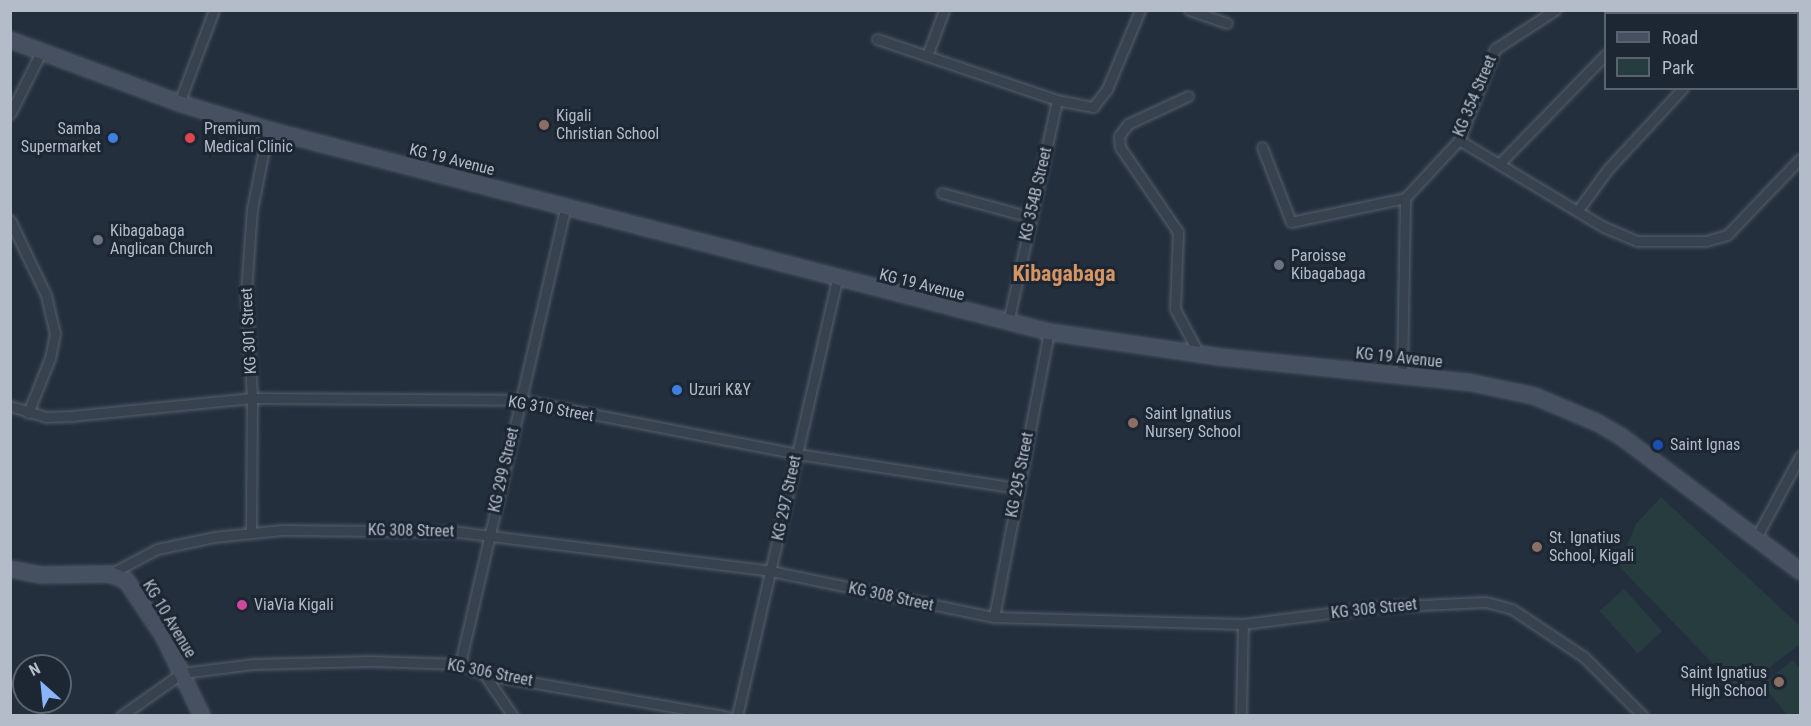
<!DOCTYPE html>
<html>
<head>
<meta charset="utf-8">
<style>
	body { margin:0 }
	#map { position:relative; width:1811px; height:726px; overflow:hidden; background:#242f3e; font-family:"Roboto Condensed",sans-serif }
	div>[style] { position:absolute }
	.green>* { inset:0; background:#263c3f; transform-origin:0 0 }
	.roads { filter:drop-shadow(0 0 2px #565f6c) drop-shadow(0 0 2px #565f6c) }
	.street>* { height:9px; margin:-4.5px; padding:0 4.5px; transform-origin:4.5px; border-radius:4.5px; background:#38414e }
	.secondary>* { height:14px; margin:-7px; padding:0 7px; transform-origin:7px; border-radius:7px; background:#465061 }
	.dots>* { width:16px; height:16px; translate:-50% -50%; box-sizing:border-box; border:3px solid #1d2633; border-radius:50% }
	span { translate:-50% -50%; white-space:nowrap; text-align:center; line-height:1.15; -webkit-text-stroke:6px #1d2633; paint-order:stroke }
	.street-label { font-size:16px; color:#b4bcc9 }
	.poi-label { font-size:16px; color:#b4bcc9 }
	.left { translate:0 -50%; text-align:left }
	.right { translate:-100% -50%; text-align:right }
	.district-label { font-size:22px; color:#d59563; font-weight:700 }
	.frame { position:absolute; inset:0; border:12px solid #b4bcc9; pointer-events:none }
	.legend { position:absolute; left:1604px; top:12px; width:195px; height:78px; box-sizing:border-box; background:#1d2633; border:2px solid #59626f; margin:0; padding:8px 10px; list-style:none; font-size:18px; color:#b4bcc9 }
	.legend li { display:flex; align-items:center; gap:12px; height:30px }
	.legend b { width:30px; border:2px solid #59626f }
	.north { position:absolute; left:12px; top:654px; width:60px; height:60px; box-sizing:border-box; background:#1d2633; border:2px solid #59626f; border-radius:50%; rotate:333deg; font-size:16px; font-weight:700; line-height:24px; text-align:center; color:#b4bcc9 }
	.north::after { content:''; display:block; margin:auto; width:21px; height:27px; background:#8ab4f8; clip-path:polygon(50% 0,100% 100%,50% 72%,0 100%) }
</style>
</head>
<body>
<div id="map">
	<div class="green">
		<i style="clip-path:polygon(1661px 497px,1800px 626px,1800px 644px,1739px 691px,1619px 566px,1636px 524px)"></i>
		<i style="left:1624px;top:589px;width:57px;height:33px;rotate:48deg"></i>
		<i style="clip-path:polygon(1793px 660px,1800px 669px,1800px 715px,1787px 715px,1762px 684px)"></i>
	</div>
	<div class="roads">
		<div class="street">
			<i style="left:1189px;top:10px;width:40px;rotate:18.9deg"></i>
			<i style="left:1645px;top:14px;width:5px;rotate:-53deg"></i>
			<i style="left:1759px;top:14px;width:5px;rotate:-53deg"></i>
			<i style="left:877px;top:39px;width:190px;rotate:18.7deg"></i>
			<i style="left:1057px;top:100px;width:37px;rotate:11deg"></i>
			<i style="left:1093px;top:107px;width:23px;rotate:-52deg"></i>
			<i style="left:1107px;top:89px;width:86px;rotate:-67.3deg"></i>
			<i style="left:927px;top:56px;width:49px;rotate:-69.7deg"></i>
			<i style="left:1188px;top:96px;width:66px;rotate:155deg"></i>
			<i style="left:1128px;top:124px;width:15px;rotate:127deg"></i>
			<i style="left:1119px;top:136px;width:11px;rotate:85deg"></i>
			<i style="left:1120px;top:147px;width:103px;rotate:55.7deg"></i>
			<i style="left:1178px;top:232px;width:77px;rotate:92.2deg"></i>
			<i style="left:1175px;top:309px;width:51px;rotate:61.9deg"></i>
			<i style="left:179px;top:103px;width:99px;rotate:-69.4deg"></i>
			<i style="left:10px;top:114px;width:72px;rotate:-63.4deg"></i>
			<i style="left:1459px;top:140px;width:169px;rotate:31deg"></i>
			<i style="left:1604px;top:227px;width:36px;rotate:23deg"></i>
			<i style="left:1637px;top:241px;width:69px"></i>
			<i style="left:1706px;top:241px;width:22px;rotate:-16deg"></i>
			<i style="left:1727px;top:235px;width:105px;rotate:-46.2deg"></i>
			<i style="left:1262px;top:147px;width:80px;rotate:68.9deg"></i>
			<i style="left:1291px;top:222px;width:116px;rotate:-11.9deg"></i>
			<i style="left:1500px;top:163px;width:152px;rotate:-45.8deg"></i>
			<i style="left:942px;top:193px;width:91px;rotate:15.3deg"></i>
			<i style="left:1578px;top:210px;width:51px;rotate:-53.8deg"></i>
			<i style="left:1608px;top:169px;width:110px;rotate:-47.2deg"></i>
			<i style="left:10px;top:220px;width:83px;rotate:64.4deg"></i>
			<i style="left:46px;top:295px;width:39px;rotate:77deg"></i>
			<i style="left:55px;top:333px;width:25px;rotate:101deg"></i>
			<i style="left:50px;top:358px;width:59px;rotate:111.8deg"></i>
			<i style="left:1008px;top:323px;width:228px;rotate:-77.6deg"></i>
			<i style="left:1402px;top:374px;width:176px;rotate:-89deg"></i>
			<i style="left:1405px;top:198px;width:79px;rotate:-47deg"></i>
			<i style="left:1459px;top:140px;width:98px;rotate:-68.4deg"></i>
			<i style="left:1495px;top:49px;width:72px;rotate:-33deg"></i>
			<i style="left:10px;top:406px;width:37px;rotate:17deg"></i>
			<i style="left:45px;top:417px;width:26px;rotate:-2deg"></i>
			<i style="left:71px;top:416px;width:182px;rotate:-5.7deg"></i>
			<i style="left:252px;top:398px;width:268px;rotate:0.4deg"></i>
			<i style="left:520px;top:400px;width:282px;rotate:11deg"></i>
			<i style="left:797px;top:454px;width:223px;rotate:8.8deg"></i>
			<i style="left:251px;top:533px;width:135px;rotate:-89.6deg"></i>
			<i style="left:252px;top:398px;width:106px;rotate:-93.2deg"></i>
			<i style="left:246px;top:292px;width:83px;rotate:-85.9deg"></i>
			<i style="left:252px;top:209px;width:81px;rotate:-78.6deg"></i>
			<i style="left:1756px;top:538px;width:93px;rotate:-61.8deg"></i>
			<i style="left:110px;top:574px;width:53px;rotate:-28deg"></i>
			<i style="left:157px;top:549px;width:58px;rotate:-11.9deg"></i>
			<i style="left:214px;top:537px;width:68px;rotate:-5.9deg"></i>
			<i style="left:282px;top:530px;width:177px;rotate:0.6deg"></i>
			<i style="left:459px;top:532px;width:314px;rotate:7.1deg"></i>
			<i style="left:771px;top:571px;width:228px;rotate:11.7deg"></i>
			<i style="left:994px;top:617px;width:249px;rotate:1.6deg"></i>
			<i style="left:1243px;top:624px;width:135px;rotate:-7.2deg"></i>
			<i style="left:1377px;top:607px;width:109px;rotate:-2.6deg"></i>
			<i style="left:1486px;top:602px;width:27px;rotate:15deg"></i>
			<i style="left:1512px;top:609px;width:87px;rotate:33.7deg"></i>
			<i style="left:1584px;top:657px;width:83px;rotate:45deg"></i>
			<i style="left:994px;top:617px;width:290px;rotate:-79.1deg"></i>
			<i style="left:460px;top:664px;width:470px;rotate:-77deg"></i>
			<i style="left:484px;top:674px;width:51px;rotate:55.4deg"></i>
			<i style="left:121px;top:716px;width:75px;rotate:-35.2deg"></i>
			<i style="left:182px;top:673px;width:72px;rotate:-7.2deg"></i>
			<i style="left:253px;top:664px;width:118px;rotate:-1.5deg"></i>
			<i style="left:371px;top:661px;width:89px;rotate:1.9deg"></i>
			<i style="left:460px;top:664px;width:26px;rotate:23deg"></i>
			<i style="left:484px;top:674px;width:245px;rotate:9.9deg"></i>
			<i style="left:737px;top:716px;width:446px;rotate:-77.1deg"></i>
			<i style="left:1241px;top:716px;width:92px;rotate:-88.8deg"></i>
		</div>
		<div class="secondary">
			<i style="left:10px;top:40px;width:180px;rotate:20.4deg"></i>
			<i style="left:179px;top:103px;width:93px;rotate:16.9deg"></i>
			<i style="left:268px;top:130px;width:807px;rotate:14.5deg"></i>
			<i style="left:1049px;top:332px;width:173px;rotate:8.3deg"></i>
			<i style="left:1220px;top:357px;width:249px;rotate:5.8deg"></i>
			<i style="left:1468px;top:382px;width:67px;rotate:12deg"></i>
			<i style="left:1534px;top:396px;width:67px;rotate:22.8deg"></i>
			<i style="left:1596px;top:422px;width:30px;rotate:30deg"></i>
			<i style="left:1622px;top:437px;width:223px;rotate:37deg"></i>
			<i style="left:10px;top:569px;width:32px;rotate:11deg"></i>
			<i style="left:41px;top:575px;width:69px;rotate:-0.8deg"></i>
			<i style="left:110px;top:574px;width:17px;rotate:21deg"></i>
			<i style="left:126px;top:580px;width:69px;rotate:56.3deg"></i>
			<i style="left:164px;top:637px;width:88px;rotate:64.3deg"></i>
		</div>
	</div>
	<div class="dots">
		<i style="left:544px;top:125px;background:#8d6e63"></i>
		<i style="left:113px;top:138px;background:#3f7fe0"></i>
		<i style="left:190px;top:138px;background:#e0444e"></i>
		<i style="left:98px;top:240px;background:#6b7280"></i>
		<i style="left:1279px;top:265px;background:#6b7280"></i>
		<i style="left:677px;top:390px;background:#3f7fe0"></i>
		<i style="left:1133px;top:423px;background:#8d6e63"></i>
		<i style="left:1658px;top:445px;background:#1a4fb4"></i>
		<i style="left:1537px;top:547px;background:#8d6e63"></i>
		<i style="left:242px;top:605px;background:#d1479c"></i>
		<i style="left:1779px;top:682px;background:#8d6e63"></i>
	</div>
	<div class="street-label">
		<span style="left:1475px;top:96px;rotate:-67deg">KG 354 Street</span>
		<span style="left:452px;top:160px;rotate:14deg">KG 19 Avenue</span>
		<span style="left:1036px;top:194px;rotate:-77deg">KG 354B Street</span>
		<span style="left:922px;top:285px;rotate:14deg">KG 19 Avenue</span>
		<span style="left:249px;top:331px;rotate:-93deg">KG 301 Street</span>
		<span style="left:1399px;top:358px;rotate:6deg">KG 19 Avenue</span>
		<span style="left:551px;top:409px;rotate:10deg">KG 310 Street</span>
		<span style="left:504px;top:470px;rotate:-77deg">KG 299 Street</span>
		<span style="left:1020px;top:475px;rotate:-79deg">KG 295 Street</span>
		<span style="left:787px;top:498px;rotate:-78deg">KG 297 Street</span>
		<span style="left:411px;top:531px;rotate:1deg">KG 308 Street</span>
		<span style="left:891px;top:597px;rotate:12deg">KG 308 Street</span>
		<span style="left:1374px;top:609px;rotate:-6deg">KG 308 Street</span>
		<span style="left:169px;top:619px;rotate:59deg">KG 10 Avenue</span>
		<span style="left:490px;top:673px;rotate:11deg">KG 306 Street</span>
	</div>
	<div class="poi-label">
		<span class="left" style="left:556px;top:125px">Kigali<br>Christian School</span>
		<span class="right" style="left:101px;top:138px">Samba<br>Supermarket</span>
		<span class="left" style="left:204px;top:138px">Premium<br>Medical Clinic</span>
		<span class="left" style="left:110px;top:240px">Kibagabaga<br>Anglican Church</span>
		<span class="left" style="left:1291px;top:265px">Paroisse<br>Kibagabaga</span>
		<span class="left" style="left:689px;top:390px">Uzuri K&amp;Y</span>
		<span class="left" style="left:1145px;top:423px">Saint Ignatius<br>Nursery School</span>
		<span class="left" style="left:1670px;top:445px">Saint Ignas</span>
		<span class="left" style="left:1549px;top:547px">St. Ignatius<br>School, Kigali</span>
		<span class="left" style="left:254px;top:605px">ViaVia Kigali</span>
		<span class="right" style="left:1767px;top:682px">Saint Ignatius<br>High School</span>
	</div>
	<div class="district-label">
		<span style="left:1064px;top:274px">Kibagabaga</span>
	</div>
	<div class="frame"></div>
	<ul class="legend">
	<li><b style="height:8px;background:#465061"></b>Road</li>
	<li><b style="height:16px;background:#263c3f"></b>Park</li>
	</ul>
	<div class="north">N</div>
</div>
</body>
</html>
